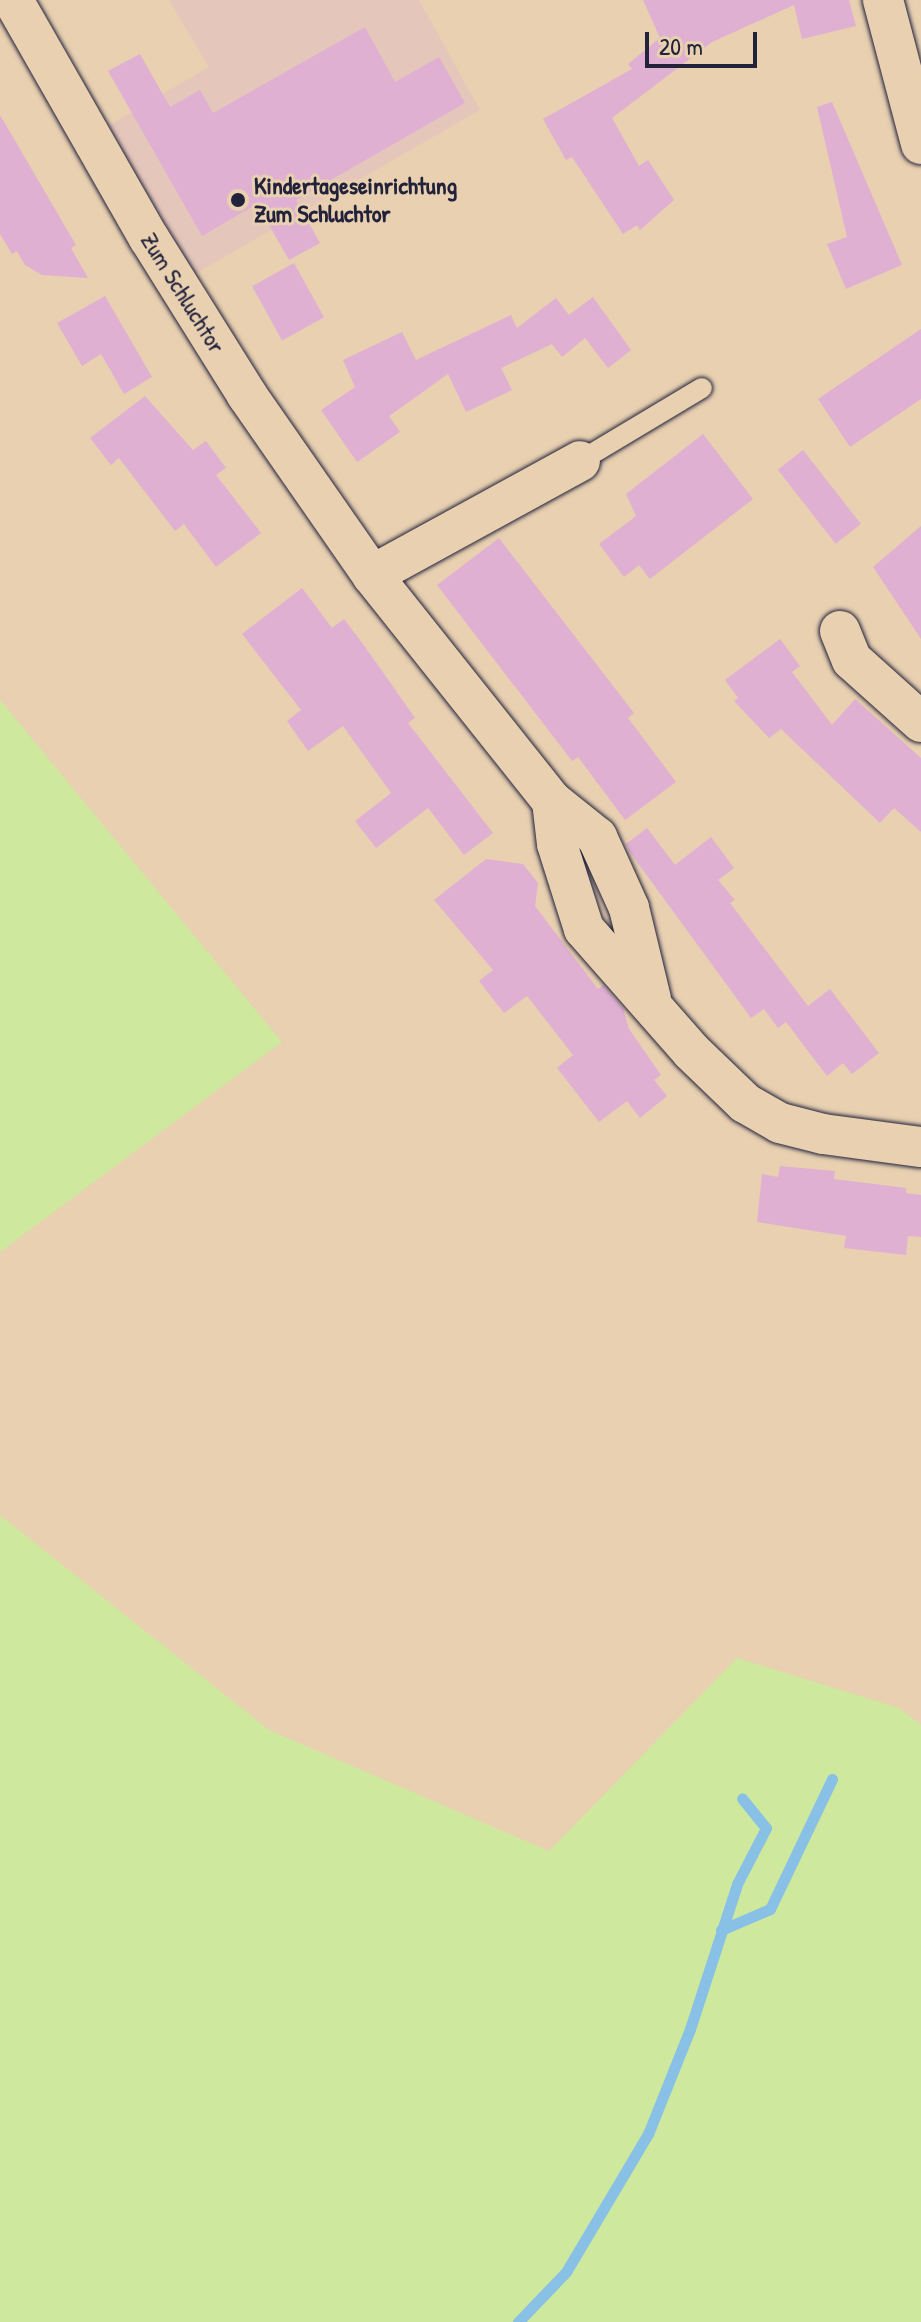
<!DOCTYPE html>
<html>
<head>
<meta charset="utf-8">
<style>
	body { margin:0 }
	#map { position:relative; width:921px; height:2322px; overflow:hidden; background:#e8d0b1; font-family:"Patrick Hand",sans-serif }
	div>[style] { position:absolute }
	.built>* { inset:0; background:#e5c6bb }
	.green>* { inset:0; background:#cee89e }
	.stream>* { height:11px; margin:-5.5px; padding:0 5.5px; transform-origin:5.5px; border-radius:5.5px; background:#88c0e6 }
	.building>* { inset:0; background:#dfb0d1; transform-origin:0 0 }
	.roads { filter:drop-shadow(0 0 2px #22223b) drop-shadow(0 0 2px #22223b) }
	.lane>* { height:20px; margin:-10px; padding:0 10px; transform-origin:10px; border-radius:10px; background:#e8d0b1 }
	.street>* { height:40px; margin:-20px; padding:0 20px; transform-origin:20px; border-radius:20px; background:#e8d0b1 }
	.dots>* { width:22px; height:22px; translate:-50% -50%; box-sizing:border-box; border:4px solid #e8d0b1; border-radius:50% }
	span { translate:-50% -50%; white-space:nowrap; text-align:center; line-height:1.15; -webkit-text-stroke:6px #e8d0b1; paint-order:stroke }
	.poi-label { font-size:24px; color:#22223b; font-weight:700 }
	.left { translate:0 -50%; text-align:left }
	.street-label { font-size:24px; color:#22223b }
	.scale { position:absolute; left:645px; top:32px; width:112px; height:36px; box-sizing:border-box; border:4px solid #22223b; border-top:0; padding-left:10px; font-size:24px; line-height:28px; white-space:nowrap; color:#22223b; -webkit-text-stroke:6px #e8d0b1; paint-order:stroke }
</style>
</head>
<body>
<div id="map">
	<div class="built">
		<i style="clip-path:polygon(169px 0,419px 0,480px 110px,195px 274px,108px 126px,209px 67px)"></i>
	</div>
	<div class="green">
		<i style="clip-path:polygon(0 700px,282px 1042px,0 1252px)"></i>
		<i style="clip-path:polygon(0 1515px,269px 1730px,549px 1851px,737px 1658px,899px 1708px,921px 1725px,921px 2322px,0 2322px)"></i>
	</div>
	<div class="stream">
		<i style="left:721px;top:1930px;width:53px;rotate:-23.2deg"></i>
		<i style="left:770px;top:1909px;width:144px;rotate:-64.5deg"></i>
		<i style="left:518px;top:2322px;width:69px;rotate:-46.2deg"></i>
		<i style="left:566px;top:2272px;width:161px;rotate:-59.3deg"></i>
		<i style="left:648px;top:2134px;width:113px;rotate:-68.2deg"></i>
		<i style="left:690px;top:2029px;width:152px;rotate:-72deg"></i>
		<i style="left:737px;top:1884px;width:63px;rotate:-62.6deg"></i>
		<i style="left:766px;top:1828px;width:38px;rotate:-129deg"></i>
	</div>
	<div class="building">
		<i style="clip-path:polygon(643px 0,849px 0,856px 26px,802px 39px,794px 5px,712px 42px,612px 118px,639px 166px,648px 160px,674px 200px,640px 230px,637px 225px,623px 234px,572px 157px,566px 160px,543px 119px,632px 69px,628px 64px,660px 38px)"></i>
		<i style="clip-path:polygon(365px 27px,395px 82px,439px 57px,465px 103px,296px 200px,320px 243px,289px 260px,257px 204px,202px 236px,108px 71px,140px 54px,170px 107px,200px 90px,213px 113px)"></i>
		<i style="clip-path:polygon(832px 102px,902px 265px,846px 289px,827px 244px,847px 237px,817px 107px)"></i>
		<i style="clip-path:polygon(0 115px,76px 245px,71px 248px,88px 278px,42px 275px,25px 265px,17px 251px,12px 254px,0 234px)"></i>
		<i style="left:294px;top:263px;width:62px;height:48px;rotate:61deg"></i>
		<i style="clip-path:polygon(105px 296px,152px 377px,124px 394px,101px 354px,82px 366px,57px 323px)"></i>
		<i style="clip-path:polygon(593px 297px,631px 350px,608px 368px,585px 338px,562px 357px,552px 344px,501px 368px,512px 390px,466px 412px,448px 374px,389px 416px,400px 432px,357px 462px,321px 410px,355px 387px,343px 360px,402px 332px,416px 360px,511px 315px,517px 328px,556px 298px,569px 315px)"></i>
		<i style="clip-path:polygon(921px 329px,921px 399px,850px 447px,818px 399px)"></i>
		<i style="clip-path:polygon(145px 396px,193px 450px,206px 441px,226px 468px,216px 475px,261px 533px,216px 567px,184px 524px,175px 531px,119px 458px,111px 465px,90px 438px)"></i>
		<i style="clip-path:polygon(703px 434px,753px 499px,650px 579px,639px 565px,624px 577px,599px 544px,636px 516px,626px 494px)"></i>
		<i style="left:803px;top:450px;width:94px;height:32px;rotate:52deg"></i>
		<i style="clip-path:polygon(921px 526px,921px 639px,873px 567px)"></i>
		<i style="clip-path:polygon(499px 538px,634px 713px,628px 718px,676px 782px,625px 820px,578px 757px,572px 761px,437px 585px)"></i>
		<i style="clip-path:polygon(302px 588px,332px 628px,344px 619px,363px 644px,415px 718px,408px 723px,493px 833px,464px 855px,428px 808px,376px 848px,355px 821px,391px 793px,343px 726px,308px 751px,287px 721px,301px 710px,242px 634px)"></i>
		<i style="clip-path:polygon(780px 639px,800px 666px,792px 672px,832px 725px,855px 699px,921px 758px,921px 832px,894px 808px,880px 823px,781px 729px,769px 738px,734px 701px,738px 698px,725px 680px)"></i>
		<i style="clip-path:polygon(647px 828px,675px 865px,711px 837px,734px 868px,718px 880px,735px 900px,730px 903px,808px 1006px,830px 989px,879px 1053px,852px 1074px,843px 1063px,827px 1076px,786px 1022px,778px 1028px,764px 1009px,751px 1018px,629px 851px,626px 844px)"></i>
		<i style="clip-path:polygon(486px 859px,523px 864px,538px 883px,535px 906px,598px 989px,603px 985px,623px 1008px,629px 1029px,661px 1075px,654px 1080px,667px 1096px,640px 1118px,627px 1101px,599px 1122px,557px 1068px,573px 1055px,527px 996px,504px 1013px,479px 981px,493px 970px,434px 900px)"></i>
		<i style="clip-path:polygon(780px 1166px,835px 1171px,834px 1179px,906px 1188px,906px 1193px,921px 1195px,921px 1237px,908px 1236px,906px 1255px,844px 1248px,846px 1236px,757px 1222px,762px 1174px,778px 1177px)"></i>
	</div>
	<div class="roads">
		<div class="lane">
			<i style="left:580px;top:461px;width:142px;rotate:-30.9deg"></i>
		</div>
		<div class="street">
			<i style="left:13px;top:0;width:274px;rotate:60.3deg"></i>
			<i style="left:149px;top:238px;width:185px;rotate:58deg"></i>
			<i style="left:247px;top:395px;width:219px;rotate:55.2deg"></i>
			<i style="left:372px;top:575px;width:289px;rotate:51.5deg"></i>
			<i style="left:552px;top:801px;width:58px;rotate:38.7deg"></i>
			<i style="left:597px;top:837px;width:78px;rotate:65.7deg"></i>
			<i style="left:629px;top:908px;width:94px;rotate:76.4deg"></i>
			<i style="left:883px;top:0;width:149px;rotate:75.2deg"></i>
			<i style="left:372px;top:575px;width:237px;rotate:-28.7deg"></i>
			<i style="left:840px;top:631px;width:31px;rotate:68deg"></i>
			<i style="left:852px;top:660px;width:93px;rotate:41.9deg"></i>
			<i style="left:552px;top:801px;width:43px;rotate:83.4deg"></i>
			<i style="left:557px;top:844px;width:89px;rotate:72.4deg"></i>
			<i style="left:584px;top:929px;width:162px;rotate:48.7deg"></i>
			<i style="left:691px;top:1051px;width:75px;rotate:43.9deg"></i>
			<i style="left:745px;top:1103px;width:40px;rotate:29.7deg"></i>
			<i style="left:780px;top:1123px;width:44px;rotate:14.3deg"></i>
			<i style="left:823px;top:1134px;width:99px;rotate:7.6deg"></i>
		</div>
	</div>
	<div class="dots">
		<i style="left:238px;top:200px;background:#22223b"></i>
	</div>
	<div class="poi-label">
		<span class="left" style="left:254px;top:200px">Kindertageseinrichtung<br>Zum Schluchtor</span>
	</div>
	<div class="street-label">
		<span style="left:183px;top:293px;rotate:58deg">Zum Schluchtor</span>
	</div>
	<div class="scale">20 m</div>
</div>
</body>
</html>
